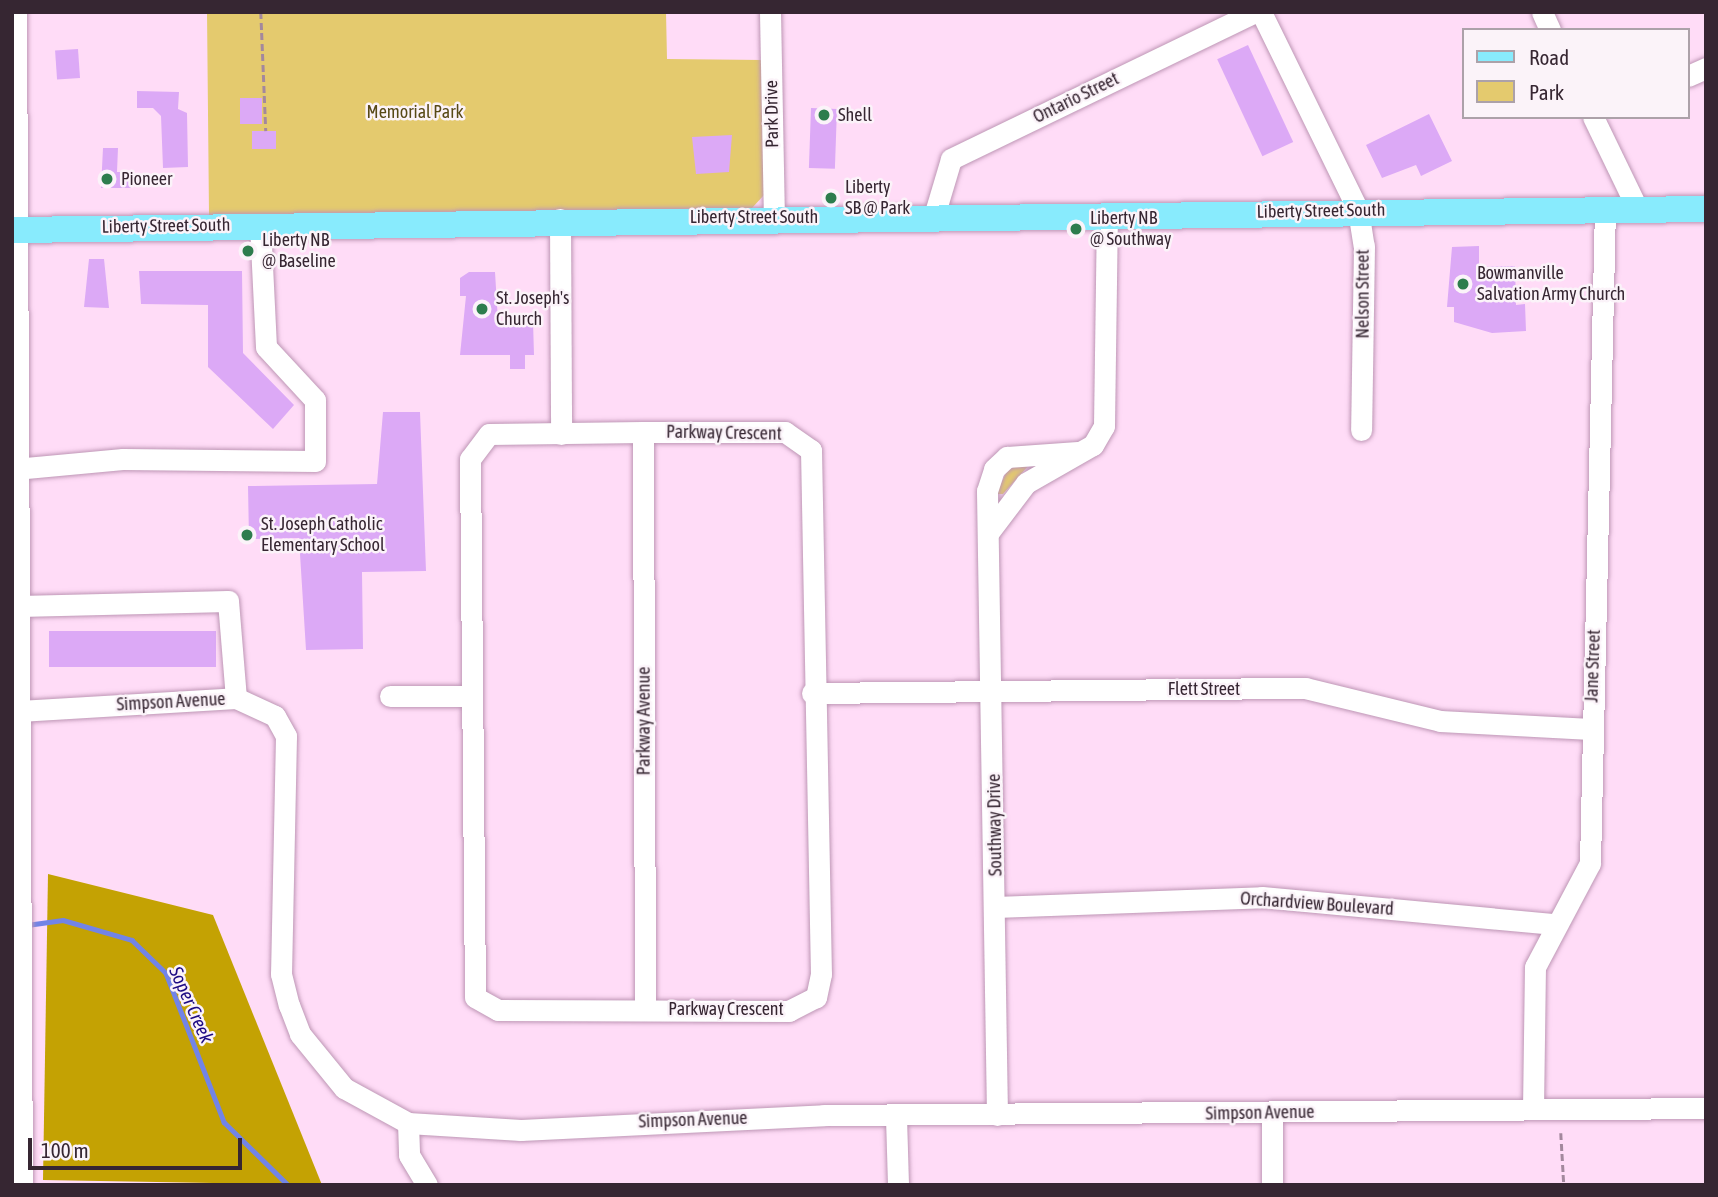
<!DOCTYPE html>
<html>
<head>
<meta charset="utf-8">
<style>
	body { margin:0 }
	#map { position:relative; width:1718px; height:1197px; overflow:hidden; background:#ffdcf7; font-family:"Asap Condensed",sans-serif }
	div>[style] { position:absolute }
	.green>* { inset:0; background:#e4ca6e }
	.forest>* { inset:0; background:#c4a203 }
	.stream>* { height:4.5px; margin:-2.25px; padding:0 2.25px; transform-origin:2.25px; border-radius:2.25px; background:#7284e6 }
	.building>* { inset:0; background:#dca9f6; transform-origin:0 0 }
	.path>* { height:2.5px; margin-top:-1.25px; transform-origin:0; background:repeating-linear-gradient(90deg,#a3889d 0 7px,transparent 0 10.5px) }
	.roads { filter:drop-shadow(0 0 2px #be96b5) drop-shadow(0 0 2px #be96b5) }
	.minor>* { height:21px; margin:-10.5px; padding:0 10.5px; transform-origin:10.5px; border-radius:10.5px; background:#fff }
	.major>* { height:26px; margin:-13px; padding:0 13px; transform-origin:13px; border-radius:13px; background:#88ebfd }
	.dots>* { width:19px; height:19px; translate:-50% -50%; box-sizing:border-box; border:4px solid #fbf3f9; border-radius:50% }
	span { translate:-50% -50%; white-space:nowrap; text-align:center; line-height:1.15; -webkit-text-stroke:5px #fbf3f9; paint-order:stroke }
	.street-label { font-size:18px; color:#362632 }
	.park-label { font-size:18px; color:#574916 }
	.poi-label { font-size:18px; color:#362632 }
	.left { translate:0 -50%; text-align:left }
	.water-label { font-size:19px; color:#1d0b83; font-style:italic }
	.frame { position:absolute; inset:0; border:14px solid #362632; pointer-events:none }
	.legend { position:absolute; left:1462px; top:28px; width:228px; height:91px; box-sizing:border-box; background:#fbf3f9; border:2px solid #aca1a9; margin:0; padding:9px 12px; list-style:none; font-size:21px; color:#362632 }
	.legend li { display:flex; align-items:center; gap:14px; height:35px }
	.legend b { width:35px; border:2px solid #aca1a9 }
	.scale { position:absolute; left:28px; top:1138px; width:214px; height:32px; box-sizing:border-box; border:4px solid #362632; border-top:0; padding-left:9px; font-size:21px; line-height:24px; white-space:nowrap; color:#362632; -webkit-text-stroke:5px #fbf3f9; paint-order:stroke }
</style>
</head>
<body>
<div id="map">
	<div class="green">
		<i style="clip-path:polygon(207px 12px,666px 12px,667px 59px,763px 60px,764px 195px,752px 208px,209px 215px)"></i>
		<i style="clip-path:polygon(1029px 465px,1003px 494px,996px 494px,1009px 467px)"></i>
	</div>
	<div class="forest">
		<i style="clip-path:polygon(48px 874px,213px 915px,322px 1185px,43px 1180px)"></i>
	</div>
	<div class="stream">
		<i style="left:27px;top:925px;width:36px;rotate:-8deg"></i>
		<i style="left:63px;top:920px;width:72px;rotate:16.2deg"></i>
		<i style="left:132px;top:940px;width:47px;rotate:44.1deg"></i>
		<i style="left:166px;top:973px;width:160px;rotate:68.7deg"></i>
		<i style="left:224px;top:1122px;width:90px;rotate:44.5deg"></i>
	</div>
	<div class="building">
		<i style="left:1248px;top:45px;width:107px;height:34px;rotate:65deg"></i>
		<i style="left:78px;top:49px;width:29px;height:23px;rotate:86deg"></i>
		<i style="clip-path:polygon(137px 91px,179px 92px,178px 109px,187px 113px,188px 167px,163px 168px,161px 116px,153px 108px,137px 108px)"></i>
		<i style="left:240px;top:98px;width:22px;height:26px"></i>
		<i style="left:811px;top:108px;width:26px;height:60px;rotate:2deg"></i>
		<i style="clip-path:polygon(1429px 114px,1452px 161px,1421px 176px,1416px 165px,1382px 178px,1366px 145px)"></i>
		<i style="left:252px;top:131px;width:24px;height:18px"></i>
		<i style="clip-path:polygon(732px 135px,729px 172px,696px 174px,692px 137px)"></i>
		<i style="clip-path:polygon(103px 148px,118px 148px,117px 172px,131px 172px,131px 188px,101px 188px)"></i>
		<i style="clip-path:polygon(1479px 246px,1479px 267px,1515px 266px,1516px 305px,1525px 304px,1526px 331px,1492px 333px,1454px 322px,1454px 307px,1447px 307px,1452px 247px)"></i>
		<i style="clip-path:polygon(89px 259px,104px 259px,109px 308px,84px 307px)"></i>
		<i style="clip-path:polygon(139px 271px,242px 271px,243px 353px,294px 405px,273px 429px,208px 367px,208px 305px,141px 304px)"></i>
		<i style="clip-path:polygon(469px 272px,495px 272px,498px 321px,533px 321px,534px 355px,525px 355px,525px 369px,510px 369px,510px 355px,460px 355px,466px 296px,460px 296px,460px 278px)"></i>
		<i style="clip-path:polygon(383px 412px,420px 412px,426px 571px,362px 572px,363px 649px,306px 650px,299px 538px,249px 539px,248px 486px,377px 484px)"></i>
		<i style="left:216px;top:631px;width:36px;height:167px;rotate:90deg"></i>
	</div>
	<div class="path">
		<i style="left:261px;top:12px;width:119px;rotate:87.6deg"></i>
		<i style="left:1561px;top:1133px;width:52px;rotate:86.7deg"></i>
	</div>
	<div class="roads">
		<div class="minor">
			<i style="left:16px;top:12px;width:1173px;rotate:89.71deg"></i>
			<i style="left:770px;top:12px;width:205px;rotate:88.9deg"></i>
			<i style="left:1261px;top:12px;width:220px;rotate:63.9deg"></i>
			<i style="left:1358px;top:210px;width:36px;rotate:81deg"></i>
			<i style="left:1364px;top:246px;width:184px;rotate:90.9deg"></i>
			<i style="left:1542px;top:12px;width:20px;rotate:66deg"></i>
			<i style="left:1688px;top:76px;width:20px;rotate:-24deg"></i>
			<i style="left:1593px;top:117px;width:103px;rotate:64.2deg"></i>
			<i style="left:934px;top:216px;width:59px;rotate:-73.4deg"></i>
			<i style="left:951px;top:159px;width:338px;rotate:-25.8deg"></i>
			<i style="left:560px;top:219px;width:215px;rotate:89.7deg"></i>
			<i style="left:643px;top:432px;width:142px"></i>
			<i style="left:785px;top:432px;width:32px;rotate:35deg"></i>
			<i style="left:811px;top:450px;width:524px;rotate:88.91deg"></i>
			<i style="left:821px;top:974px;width:24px;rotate:102deg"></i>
			<i style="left:816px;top:997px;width:30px;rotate:153deg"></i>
			<i style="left:789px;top:1011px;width:291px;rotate:-179.8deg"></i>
			<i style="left:498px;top:1010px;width:26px;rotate:-151deg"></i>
			<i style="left:475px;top:997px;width:538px;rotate:-90.53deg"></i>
			<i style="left:470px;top:459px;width:31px;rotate:-53deg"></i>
			<i style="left:489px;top:434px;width:154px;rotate:-0.7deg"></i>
			<i style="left:643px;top:432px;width:577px;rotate:89.8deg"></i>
			<i style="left:15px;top:469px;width:108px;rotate:-5.3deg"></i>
			<i style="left:123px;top:459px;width:192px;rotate:0.6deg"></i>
			<i style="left:315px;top:461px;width:61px;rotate:-90deg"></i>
			<i style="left:315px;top:400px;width:72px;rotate:-132.8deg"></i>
			<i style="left:266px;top:347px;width:122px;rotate:-92.8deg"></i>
			<i style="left:989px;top:532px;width:61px;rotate:-52.9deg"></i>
			<i style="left:1026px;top:483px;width:77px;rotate:-29.6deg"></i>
			<i style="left:1093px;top:445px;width:22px;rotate:-60deg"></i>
			<i style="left:1104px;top:426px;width:212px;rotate:-89.2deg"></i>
			<i style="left:19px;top:606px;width:209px;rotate:-1.4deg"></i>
			<i style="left:228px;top:601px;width:97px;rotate:85.3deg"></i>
			<i style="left:812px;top:693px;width:493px;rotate:-0.6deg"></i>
			<i style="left:1305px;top:688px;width:139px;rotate:13.7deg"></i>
			<i style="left:1440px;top:721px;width:151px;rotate:3deg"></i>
			<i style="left:390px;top:696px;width:81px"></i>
			<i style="left:19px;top:711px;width:217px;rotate:-3.4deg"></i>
			<i style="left:236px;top:698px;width:43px;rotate:24.8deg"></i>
			<i style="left:275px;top:716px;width:23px;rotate:61deg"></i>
			<i style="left:286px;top:736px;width:238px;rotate:91.2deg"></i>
			<i style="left:281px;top:974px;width:32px;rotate:76deg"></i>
			<i style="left:289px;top:1005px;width:31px;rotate:69deg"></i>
			<i style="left:300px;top:1034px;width:70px;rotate:50.8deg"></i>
			<i style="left:344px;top:1088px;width:73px;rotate:28.7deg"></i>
			<i style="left:408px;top:1123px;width:113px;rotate:3.5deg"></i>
			<i style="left:521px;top:1130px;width:303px;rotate:-2.8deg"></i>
			<i style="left:824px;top:1115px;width:882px;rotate:-0.45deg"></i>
			<i style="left:995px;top:907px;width:267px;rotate:-2.1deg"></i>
			<i style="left:1262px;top:897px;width:294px;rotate:5.3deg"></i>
			<i style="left:1533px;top:1109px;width:142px;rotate:-89.2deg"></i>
			<i style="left:1535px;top:967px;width:118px;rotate:-62.1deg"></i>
			<i style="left:1590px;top:863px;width:654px;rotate:-88.69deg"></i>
			<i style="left:997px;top:1115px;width:624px;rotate:-90.92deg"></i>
			<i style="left:987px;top:491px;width:23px;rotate:-72deg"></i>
			<i style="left:994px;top:469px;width:18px;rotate:-43deg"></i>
			<i style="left:1007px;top:457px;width:71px;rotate:-4deg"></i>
			<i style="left:896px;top:1117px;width:68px;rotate:88.3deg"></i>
			<i style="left:408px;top:1123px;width:32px;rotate:88deg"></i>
			<i style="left:409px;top:1155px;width:35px;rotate:59deg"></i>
			<i style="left:1272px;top:1185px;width:73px;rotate:-90deg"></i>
		</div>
		<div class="major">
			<i style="left:12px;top:230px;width:1694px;rotate:-0.71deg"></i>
		</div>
	</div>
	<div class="dots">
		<i style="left:824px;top:115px;background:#2d7d4d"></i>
		<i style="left:107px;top:179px;background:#2d7d4d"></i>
		<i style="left:831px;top:198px;background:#2d7d4d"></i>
		<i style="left:1076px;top:229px;background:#2d7d4d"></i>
		<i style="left:248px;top:251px;background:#2d7d4d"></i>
		<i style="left:1463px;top:284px;background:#2d7d4d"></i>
		<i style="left:482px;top:309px;background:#2d7d4d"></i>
		<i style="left:247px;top:535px;background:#2d7d4d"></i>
	</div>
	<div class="street-label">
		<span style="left:1076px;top:98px;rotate:-26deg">Ontario Street</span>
		<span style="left:772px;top:114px;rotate:-91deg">Park Drive</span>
		<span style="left:1321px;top:211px;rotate:-1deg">Liberty Street South</span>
		<span style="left:754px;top:217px">Liberty Street South</span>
		<span style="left:166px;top:226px;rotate:-1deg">Liberty Street South</span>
		<span style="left:1363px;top:294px;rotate:-90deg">Nelson Street</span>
		<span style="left:724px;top:433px;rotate:1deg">Parkway Crescent</span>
		<span style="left:1593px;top:666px;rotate:-88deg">Jane Street</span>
		<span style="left:1204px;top:689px">Flett Street</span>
		<span style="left:171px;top:702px;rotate:-3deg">Simpson Avenue</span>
		<span style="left:644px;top:721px;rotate:-90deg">Parkway Avenue</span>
		<span style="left:995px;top:825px;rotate:-91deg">Southway Drive</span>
		<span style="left:1317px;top:904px;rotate:4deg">Orchardview Boulevard</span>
		<span style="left:726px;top:1009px">Parkway Crescent</span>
		<span style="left:1260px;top:1113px;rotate:-1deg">Simpson Avenue</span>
		<span style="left:693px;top:1120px;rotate:-2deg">Simpson Avenue</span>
	</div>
	<div class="park-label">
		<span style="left:415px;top:112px">Memorial Park</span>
	</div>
	<div class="poi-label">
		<span class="left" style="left:838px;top:115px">Shell</span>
		<span class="left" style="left:121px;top:179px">Pioneer</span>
		<span class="left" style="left:845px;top:198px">Liberty<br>SB @ Park</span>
		<span class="left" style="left:1090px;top:229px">Liberty NB<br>@ Southway</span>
		<span class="left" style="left:262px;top:251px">Liberty NB<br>@ Baseline</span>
		<span class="left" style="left:1477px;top:284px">Bowmanville<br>Salvation Army Church</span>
		<span class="left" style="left:496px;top:309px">St. Joseph's<br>Church</span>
		<span class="left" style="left:261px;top:535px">St. Joseph Catholic<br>Elementary School</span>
	</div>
	<div class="water-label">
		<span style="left:191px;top:1005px;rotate:66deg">Soper Creek</span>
	</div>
	<div class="frame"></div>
	<ul class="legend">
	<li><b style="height:9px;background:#88ebfd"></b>Road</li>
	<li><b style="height:19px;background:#e4ca6e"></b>Park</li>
	</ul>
	<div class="scale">100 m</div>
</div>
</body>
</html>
